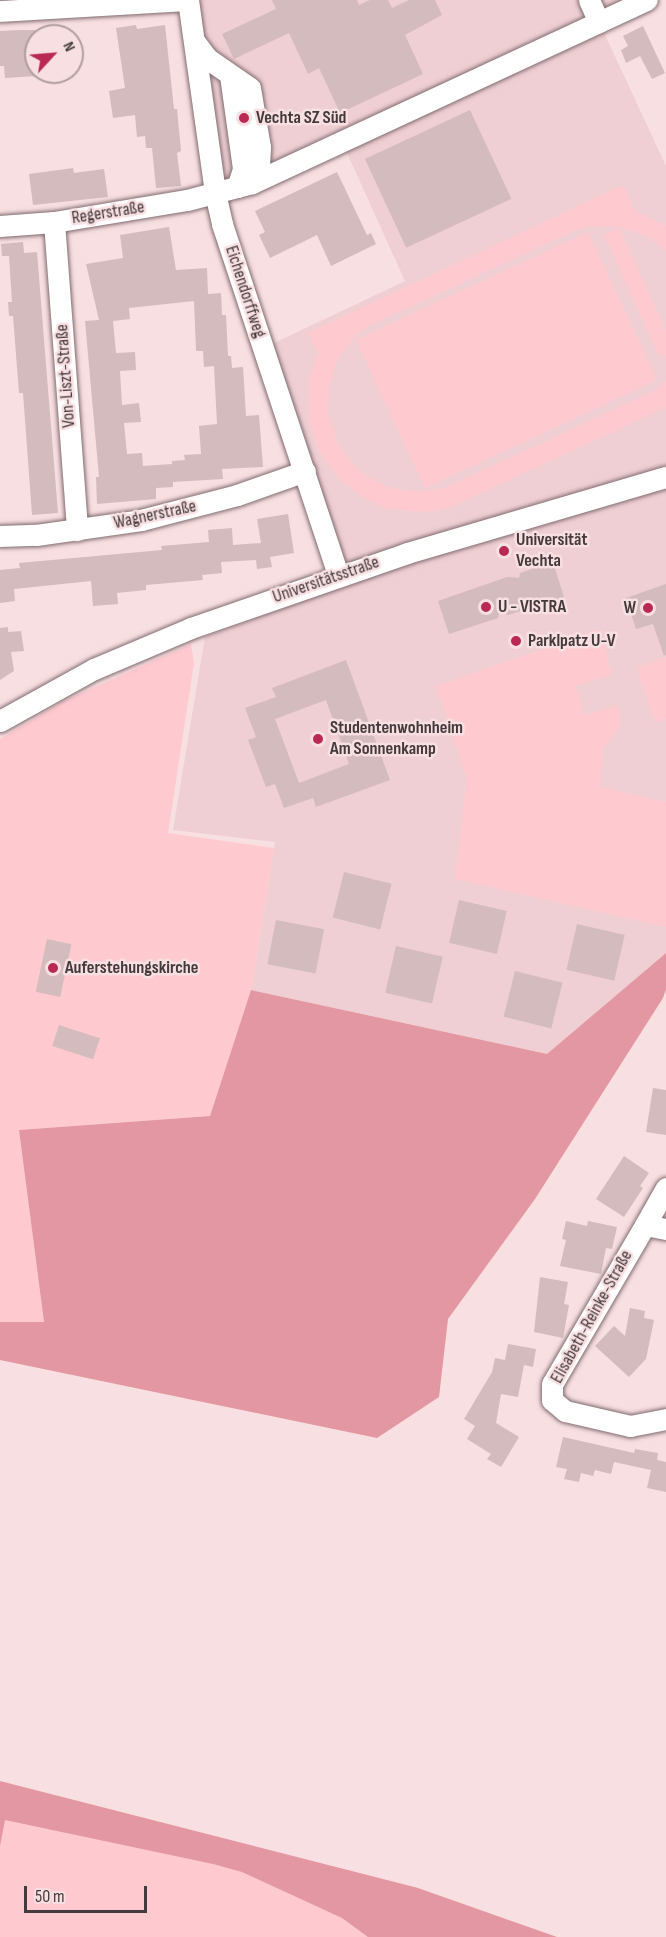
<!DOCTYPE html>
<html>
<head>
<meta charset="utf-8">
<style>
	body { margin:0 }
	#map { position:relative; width:666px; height:1937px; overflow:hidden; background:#f8dfe2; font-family:"Sofia Sans Condensed",sans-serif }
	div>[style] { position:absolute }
	.built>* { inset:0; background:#efcfd3 }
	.green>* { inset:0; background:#ffc9d0; transform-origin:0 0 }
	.forest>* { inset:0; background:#e397a2 }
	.building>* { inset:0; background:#d3bbbe; transform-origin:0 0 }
	.roads { filter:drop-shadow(0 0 2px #816c6e) drop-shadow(0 0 2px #816c6e) }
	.minor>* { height:21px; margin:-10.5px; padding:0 10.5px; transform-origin:10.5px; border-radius:10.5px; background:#fff }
	.dots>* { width:16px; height:16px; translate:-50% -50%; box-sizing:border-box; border:3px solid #f8dfe2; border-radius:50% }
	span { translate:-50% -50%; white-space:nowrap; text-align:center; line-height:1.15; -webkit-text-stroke:5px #f8dfe2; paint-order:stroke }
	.poi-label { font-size:18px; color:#443a3b; font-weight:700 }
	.left { translate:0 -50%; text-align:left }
	.right { translate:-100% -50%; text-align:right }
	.street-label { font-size:18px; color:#443a3b }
	.north { position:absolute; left:24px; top:24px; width:60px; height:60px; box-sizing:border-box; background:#f8dfe2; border:2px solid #b09d9f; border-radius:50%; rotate:64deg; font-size:16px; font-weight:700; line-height:24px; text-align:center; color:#443a3b }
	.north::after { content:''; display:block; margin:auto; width:21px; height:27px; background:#b92953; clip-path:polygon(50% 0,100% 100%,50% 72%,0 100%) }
	.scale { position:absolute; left:24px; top:1886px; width:123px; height:27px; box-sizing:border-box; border:3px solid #443a3b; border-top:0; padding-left:8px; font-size:18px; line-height:21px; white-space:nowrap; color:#443a3b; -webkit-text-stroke:4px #f8dfe2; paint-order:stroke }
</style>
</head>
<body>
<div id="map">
	<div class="built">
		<i style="clip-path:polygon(198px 0,635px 0,431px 93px,224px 183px)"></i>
		<i style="clip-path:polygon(599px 22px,666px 166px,666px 953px,547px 1054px,251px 990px,275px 842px,173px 830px,205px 637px,354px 583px,328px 519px,272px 344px,405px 281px,342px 142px)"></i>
	</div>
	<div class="green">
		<i style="clip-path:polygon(623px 185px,634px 210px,666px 226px,666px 251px,646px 236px,619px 227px,590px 226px,576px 230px,368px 326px,356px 335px,338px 358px,329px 386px,328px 415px,338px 444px,354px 466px,365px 475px,390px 488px,417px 492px,445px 488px,656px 390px,666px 381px,666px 407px,451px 507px,434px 511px,417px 512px,384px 507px,368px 500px,340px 480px,320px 453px,309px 418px,309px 382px,318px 353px,308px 333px)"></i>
		<i style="clip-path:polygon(619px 228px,666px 331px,666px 355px,660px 358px,604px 235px)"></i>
		<i style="left:588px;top:232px;width:163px;height:256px;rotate:65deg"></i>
		<i style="clip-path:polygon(600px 629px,612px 675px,576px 685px,584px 715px,618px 706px,620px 726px,603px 748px,600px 787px,666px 802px,666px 927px,455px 879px,467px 779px,436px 686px)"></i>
		<i style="clip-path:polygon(191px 644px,194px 663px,168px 833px,274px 848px,251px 990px,210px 1116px,19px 1130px,44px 1322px,0 1322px,0 739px,64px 701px)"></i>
		<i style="clip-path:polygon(666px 657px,666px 718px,655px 723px,637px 668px)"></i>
		<i style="clip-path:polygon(0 1783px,418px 1888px,400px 1937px,0 1937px)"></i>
	</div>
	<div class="forest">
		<i style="clip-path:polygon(666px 953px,666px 989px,663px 998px,535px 1199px,448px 1319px,439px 1397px,377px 1438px,0 1360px,0 1322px,44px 1322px,19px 1130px,210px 1116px,251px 990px,547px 1054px)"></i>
		<i style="clip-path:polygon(0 1781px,418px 1888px,557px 1937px,368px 1937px,342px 1918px,242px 1872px,213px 1864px,5px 1820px,0 1846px)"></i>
	</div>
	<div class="building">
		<i style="clip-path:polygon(272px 0,357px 0,359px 5px,370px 0,388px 0,392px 8px,409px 0,435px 0,442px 15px,405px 35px,423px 74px,340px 113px,319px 68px,308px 74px,289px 33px,234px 59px,222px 34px,276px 9px)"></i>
		<i style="clip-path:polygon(136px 25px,137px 29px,165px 25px,174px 109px,177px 109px,181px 151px,177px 153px,181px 186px,156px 188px,152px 148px,146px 148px,145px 136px,137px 137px,135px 115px,113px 118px,109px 91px,125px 88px,116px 28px)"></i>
		<i style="clip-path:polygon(643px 26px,665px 73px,652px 79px,640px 56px,626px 63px,621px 50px,628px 46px,623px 36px)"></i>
		<i style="clip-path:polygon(19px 30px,36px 30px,36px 76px,5px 78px,4px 66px,0 66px,0 31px)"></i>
		<i style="left:470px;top:110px;width:98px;height:116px;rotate:65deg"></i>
		<i style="clip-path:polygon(73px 168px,74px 173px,104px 169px,108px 197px,33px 205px,29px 174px)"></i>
		<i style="clip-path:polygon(337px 172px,367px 235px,371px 233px,376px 244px,331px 266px,317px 235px,270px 258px,259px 235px,265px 232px,255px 211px)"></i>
		<i style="clip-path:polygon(evenodd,169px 227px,176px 270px,207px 268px,208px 294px,221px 293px,222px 315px,226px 315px,228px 356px,231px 356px,232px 368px,243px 367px,246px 416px,259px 415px,263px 467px,222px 469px,223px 479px,173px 482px,173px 487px,156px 488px,156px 499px,97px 504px,96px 477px,99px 477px,85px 321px,99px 320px,86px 264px,123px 258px,120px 235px,169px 227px,194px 301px,196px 351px,203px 351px,204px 367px,214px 366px,217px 424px,199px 426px,201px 454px,184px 455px,185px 460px,172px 461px,172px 464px,143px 466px,142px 453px,127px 454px,124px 423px,141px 422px,139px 403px,122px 405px,120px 371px,136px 370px,135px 352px,116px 353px,113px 321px,130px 319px,129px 308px,194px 301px)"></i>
		<i style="clip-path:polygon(23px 242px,24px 253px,37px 252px,58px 513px,32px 515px,23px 393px,19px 393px,13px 316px,9px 316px,8px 302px,12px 302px,9px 256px,2px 256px,1px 244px)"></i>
		<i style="clip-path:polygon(288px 514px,294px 553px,270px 557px,272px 567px,257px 569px,256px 560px,221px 562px,222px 573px,202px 575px,203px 580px,146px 585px,146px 590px,117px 593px,118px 604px,93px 606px,91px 581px,14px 589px,15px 601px,0 603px,0 570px,20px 568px,19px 563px,162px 550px,161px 546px,209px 542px,208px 530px,232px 528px,233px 545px,261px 543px,257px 519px)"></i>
		<i style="clip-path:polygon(553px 562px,564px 597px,508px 615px,499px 613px,498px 618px,449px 634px,438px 601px,507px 577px,519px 578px,520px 573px)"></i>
		<i style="clip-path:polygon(666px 584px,666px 655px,664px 656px,653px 624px,636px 629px,626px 598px)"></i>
		<i style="clip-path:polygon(8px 627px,8px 632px,21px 631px,24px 651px,11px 652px,14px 671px,0 680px,0 628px)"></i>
		<i style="clip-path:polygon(evenodd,346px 660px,390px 780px,316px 807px,313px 798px,284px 808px,275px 784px,266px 787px,248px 740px,256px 737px,245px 708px,276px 697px,272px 688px,346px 660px,326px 700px,349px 764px,299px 783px,275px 719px,326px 700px)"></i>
		<i style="left:344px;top:872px;width:49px;height:47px;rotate:14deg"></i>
		<i style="left:459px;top:900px;width:49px;height:44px;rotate:13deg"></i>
		<i style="left:276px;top:920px;width:49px;height:45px;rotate:11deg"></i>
		<i style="left:577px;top:924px;width:49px;height:47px;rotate:13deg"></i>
		<i style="left:47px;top:939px;width:25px;height:54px;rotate:12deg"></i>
		<i style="left:396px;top:946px;width:48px;height:48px;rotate:13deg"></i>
		<i style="left:515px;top:971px;width:49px;height:47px;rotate:14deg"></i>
		<i style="left:59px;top:1025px;width:43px;height:22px;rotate:18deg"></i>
		<i style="clip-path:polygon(653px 1088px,666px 1090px,666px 1135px,646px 1132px)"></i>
		<i style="clip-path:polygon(624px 1156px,649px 1173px,640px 1186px,643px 1188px,624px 1217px,596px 1199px)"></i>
		<i style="clip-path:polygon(566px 1221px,587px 1226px,588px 1221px,617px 1227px,612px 1249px,606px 1248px,601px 1274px,560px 1266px,566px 1240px,562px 1239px)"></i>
		<i style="clip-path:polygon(540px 1277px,568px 1282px,564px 1304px,569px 1305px,563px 1338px,534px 1332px)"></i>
		<i style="clip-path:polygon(630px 1308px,645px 1311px,644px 1318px,654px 1320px,646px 1359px,629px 1377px,595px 1346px,614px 1326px,625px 1336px)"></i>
		<i style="clip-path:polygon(508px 1344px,536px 1349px,533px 1367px,524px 1365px,518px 1397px,501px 1394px,496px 1423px,519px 1437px,501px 1467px,487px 1459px,491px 1454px,467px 1439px,475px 1426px,464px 1419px,492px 1372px,495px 1358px,505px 1360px)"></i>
		<i style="clip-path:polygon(563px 1437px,634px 1453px,635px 1449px,658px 1453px,657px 1460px,666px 1462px,666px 1492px,647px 1488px,651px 1470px,614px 1462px,611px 1474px,595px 1470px,593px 1476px,581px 1473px,579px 1482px,564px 1479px,567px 1469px,556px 1467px)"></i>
	</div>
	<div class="roads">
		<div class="minor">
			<i style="left:188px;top:0;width:195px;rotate:82deg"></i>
			<i style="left:215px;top:193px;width:32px;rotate:77deg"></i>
			<i style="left:222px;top:224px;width:370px;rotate:71.7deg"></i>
			<i style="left:589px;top:0;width:24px;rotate:66deg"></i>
			<i style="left:0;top:11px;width:185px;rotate:-3.4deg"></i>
			<i style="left:195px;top:42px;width:21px;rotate:53deg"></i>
			<i style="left:208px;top:59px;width:51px;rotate:34.6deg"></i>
			<i style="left:250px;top:88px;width:60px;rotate:80.4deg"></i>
			<i style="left:260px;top:147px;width:22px;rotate:93deg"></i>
			<i style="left:259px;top:169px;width:16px;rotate:117deg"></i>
			<i style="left:230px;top:75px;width:95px;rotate:82.1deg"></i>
			<i style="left:243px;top:169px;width:19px;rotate:108deg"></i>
			<i style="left:54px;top:222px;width:309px;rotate:85.7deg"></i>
			<i style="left:0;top:226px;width:54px;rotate:-4.2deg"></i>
			<i style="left:54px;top:222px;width:135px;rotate:-9.4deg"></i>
			<i style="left:187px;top:200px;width:67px;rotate:-14.7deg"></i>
			<i style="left:252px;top:183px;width:435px;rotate:-24.9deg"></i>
			<i style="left:0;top:536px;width:36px;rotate:-2deg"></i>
			<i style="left:36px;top:535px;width:106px;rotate:-8.1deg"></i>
			<i style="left:141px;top:520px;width:99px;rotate:-14.6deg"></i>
			<i style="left:237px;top:495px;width:72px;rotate:-19.4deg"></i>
			<i style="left:0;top:721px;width:107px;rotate:-29deg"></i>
			<i style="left:94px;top:669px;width:105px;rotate:-22.9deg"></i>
			<i style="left:191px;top:628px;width:229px;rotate:-19.1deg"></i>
			<i style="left:407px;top:553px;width:270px;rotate:-16.4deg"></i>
			<i style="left:666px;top:1188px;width:43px;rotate:119.6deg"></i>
			<i style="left:645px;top:1225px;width:21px;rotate:11deg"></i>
			<i style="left:645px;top:1225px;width:184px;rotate:120.3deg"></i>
			<i style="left:552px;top:1384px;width:16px;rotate:90deg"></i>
			<i style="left:552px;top:1400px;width:17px;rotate:40deg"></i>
			<i style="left:565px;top:1411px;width:67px;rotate:13deg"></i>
			<i style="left:630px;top:1426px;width:37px;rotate:-11deg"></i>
		</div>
	</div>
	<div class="dots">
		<i style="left:244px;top:118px;background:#b92953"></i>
		<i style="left:504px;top:551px;background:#b92953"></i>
		<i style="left:486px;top:607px;background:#b92953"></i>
		<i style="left:648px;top:608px;background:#b92953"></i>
		<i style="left:516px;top:641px;background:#b92953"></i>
		<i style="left:318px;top:739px;background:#b92953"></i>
		<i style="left:53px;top:968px;background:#b92953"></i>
	</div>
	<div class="poi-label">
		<span class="left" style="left:256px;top:118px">Vechta SZ Süd</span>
		<span class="left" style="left:516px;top:551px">Universität<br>Vechta</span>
		<span class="left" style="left:498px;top:607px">U - VISTRA</span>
		<span class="right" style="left:636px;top:608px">W</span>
		<span class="left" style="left:528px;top:641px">Parklpatz U-V</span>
		<span class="left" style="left:330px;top:739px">Studentenwohnheim<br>Am Sonnenkamp</span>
		<span class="left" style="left:65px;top:968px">Auferstehungskirche</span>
	</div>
	<div class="street-label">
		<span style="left:108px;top:213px;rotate:-9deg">Regerstraße</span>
		<span style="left:245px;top:292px;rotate:72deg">Eichendorffweg</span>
		<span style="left:66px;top:376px;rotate:-94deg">Von-Liszt-Straße</span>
		<span style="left:155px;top:515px;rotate:-12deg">Wagnerstraße</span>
		<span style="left:326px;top:580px;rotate:-19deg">Universitätsstraße</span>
		<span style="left:592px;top:1317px;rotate:-61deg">Elisabeth-Reinke-Straße</span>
	</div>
	<div class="north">N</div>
	<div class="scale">50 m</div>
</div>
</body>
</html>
